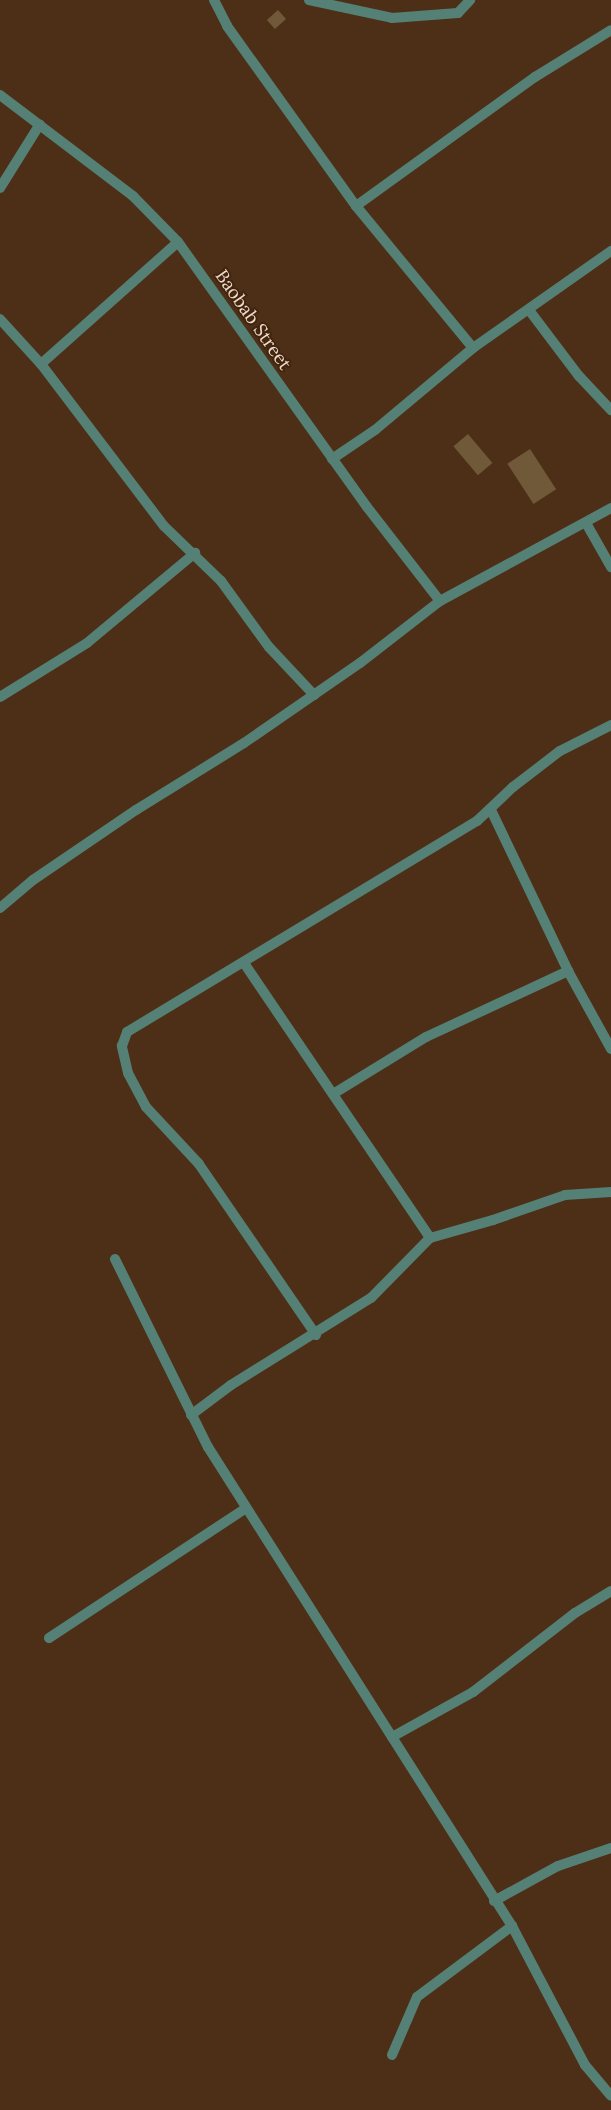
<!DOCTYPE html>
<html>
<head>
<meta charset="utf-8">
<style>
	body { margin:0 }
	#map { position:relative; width:611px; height:2110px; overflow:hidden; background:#4d2f18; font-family:Lora,serif }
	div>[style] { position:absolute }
	.building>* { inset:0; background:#6f5938; transform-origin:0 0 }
	.minor>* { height:10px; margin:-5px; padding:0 5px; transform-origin:5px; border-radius:5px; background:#558075 }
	span { translate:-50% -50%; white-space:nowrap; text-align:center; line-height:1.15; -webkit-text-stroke:4px #42250e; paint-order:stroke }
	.street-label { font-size:18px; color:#f0dccf }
</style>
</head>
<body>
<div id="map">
	<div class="building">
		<i style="left:278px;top:10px;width:12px;height:15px;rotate:48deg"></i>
		<i style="left:468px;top:434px;width:38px;height:19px;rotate:50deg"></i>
		<i style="left:530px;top:449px;width:48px;height:27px;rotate:57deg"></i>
	</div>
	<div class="minor">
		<i style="left:214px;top:0;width:29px;rotate:63deg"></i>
		<i style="left:227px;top:26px;width:221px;rotate:54.4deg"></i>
		<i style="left:356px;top:206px;width:184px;rotate:50.5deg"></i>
		<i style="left:309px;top:0;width:85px;rotate:12.2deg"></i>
		<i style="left:392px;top:18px;width:66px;rotate:-4.3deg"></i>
		<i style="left:458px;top:13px;width:18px;rotate:-47deg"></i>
		<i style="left:0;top:95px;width:167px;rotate:37.2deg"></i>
		<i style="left:133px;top:196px;width:64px;rotate:45.6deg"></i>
		<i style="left:178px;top:242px;width:325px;rotate:54.5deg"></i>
		<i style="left:367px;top:507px;width:119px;rotate:52.2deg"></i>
		<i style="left:0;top:188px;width:75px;rotate:-58deg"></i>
		<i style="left:356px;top:206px;width:221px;rotate:-35.8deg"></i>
		<i style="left:535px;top:77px;width:89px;rotate:-31.7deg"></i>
		<i style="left:529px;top:310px;width:83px;rotate:52.9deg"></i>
		<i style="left:579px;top:376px;width:47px;rotate:46.7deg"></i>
		<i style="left:0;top:319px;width:61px;rotate:47.7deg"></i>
		<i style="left:41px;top:364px;width:203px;rotate:52.8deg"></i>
		<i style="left:164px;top:526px;width:79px;rotate:44deg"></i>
		<i style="left:221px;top:581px;width:82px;rotate:54deg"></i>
		<i style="left:269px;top:647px;width:66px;rotate:46.8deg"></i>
		<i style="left:41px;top:364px;width:183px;rotate:-41.7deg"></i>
		<i style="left:332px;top:459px;width:52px;rotate:-34deg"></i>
		<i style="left:375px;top:430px;width:128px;rotate:-39.9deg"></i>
		<i style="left:473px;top:348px;width:169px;rotate:-35.1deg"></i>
		<i style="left:586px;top:523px;width:51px;rotate:60.4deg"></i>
		<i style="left:0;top:697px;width:102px;rotate:-31.8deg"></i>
		<i style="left:87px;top:643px;width:141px;rotate:-39.8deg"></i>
		<i style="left:491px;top:810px;width:178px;rotate:64.4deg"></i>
		<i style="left:568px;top:971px;width:89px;rotate:61.1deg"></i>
		<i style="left:0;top:908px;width:43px;rotate:-40.3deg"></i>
		<i style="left:33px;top:880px;width:125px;rotate:-34.2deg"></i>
		<i style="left:136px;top:810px;width:127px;rotate:-31.8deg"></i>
		<i style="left:244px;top:743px;width:141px;rotate:-34.6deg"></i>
		<i style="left:360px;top:663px;width:101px;rotate:-37.8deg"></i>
		<i style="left:440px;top:601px;width:195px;rotate:-28.5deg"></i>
		<i style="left:244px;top:963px;width:332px;rotate:55.9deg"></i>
		<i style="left:430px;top:1238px;width:66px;rotate:-15.9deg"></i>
		<i style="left:493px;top:1220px;width:76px;rotate:-19.1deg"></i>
		<i style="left:565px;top:1195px;width:46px;rotate:-3.7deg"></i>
		<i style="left:333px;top:1094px;width:109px;rotate:-31.5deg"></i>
		<i style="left:426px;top:1037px;width:157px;rotate:-24.9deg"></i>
		<i style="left:115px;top:1259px;width:210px;rotate:63.7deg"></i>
		<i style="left:208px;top:1447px;width:567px;rotate:57.6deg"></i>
		<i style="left:512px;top:1926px;width:157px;rotate:62.3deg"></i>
		<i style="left:585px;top:2065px;width:40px;rotate:50deg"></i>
		<i style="left:316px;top:1335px;width:207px;rotate:-124.4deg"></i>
		<i style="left:199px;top:1164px;width:78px;rotate:-132.9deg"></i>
		<i style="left:146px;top:1107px;width:38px;rotate:-118deg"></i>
		<i style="left:128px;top:1073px;width:28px;rotate:-103deg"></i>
		<i style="left:122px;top:1046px;width:15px;rotate:-70deg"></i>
		<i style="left:127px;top:1032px;width:409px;rotate:-31.1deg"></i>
		<i style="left:477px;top:821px;width:50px;rotate:-43.4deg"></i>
		<i style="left:513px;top:787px;width:59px;rotate:-37.5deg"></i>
		<i style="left:560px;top:751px;width:57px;rotate:-27deg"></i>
		<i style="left:191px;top:1415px;width:50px;rotate:-36.9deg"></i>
		<i style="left:231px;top:1385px;width:165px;rotate:-31.9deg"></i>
		<i style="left:371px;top:1298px;width:84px;rotate:-45.5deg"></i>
		<i style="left:49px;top:1638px;width:236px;rotate:-33.4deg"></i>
		<i style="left:392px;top:1737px;width:93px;rotate:-29.1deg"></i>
		<i style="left:473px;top:1692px;width:129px;rotate:-37.8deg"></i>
		<i style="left:575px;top:1613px;width:42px;rotate:-31.4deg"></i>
		<i style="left:494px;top:1901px;width:73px;rotate:-28.7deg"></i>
		<i style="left:558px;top:1866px;width:56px;rotate:-18.8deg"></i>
		<i style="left:392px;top:2055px;width:63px;rotate:-66.7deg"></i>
		<i style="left:417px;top:1997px;width:119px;rotate:-36.8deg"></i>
	</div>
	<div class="street-label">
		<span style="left:253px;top:320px;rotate:55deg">Baobab Street</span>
	</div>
</div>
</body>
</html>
